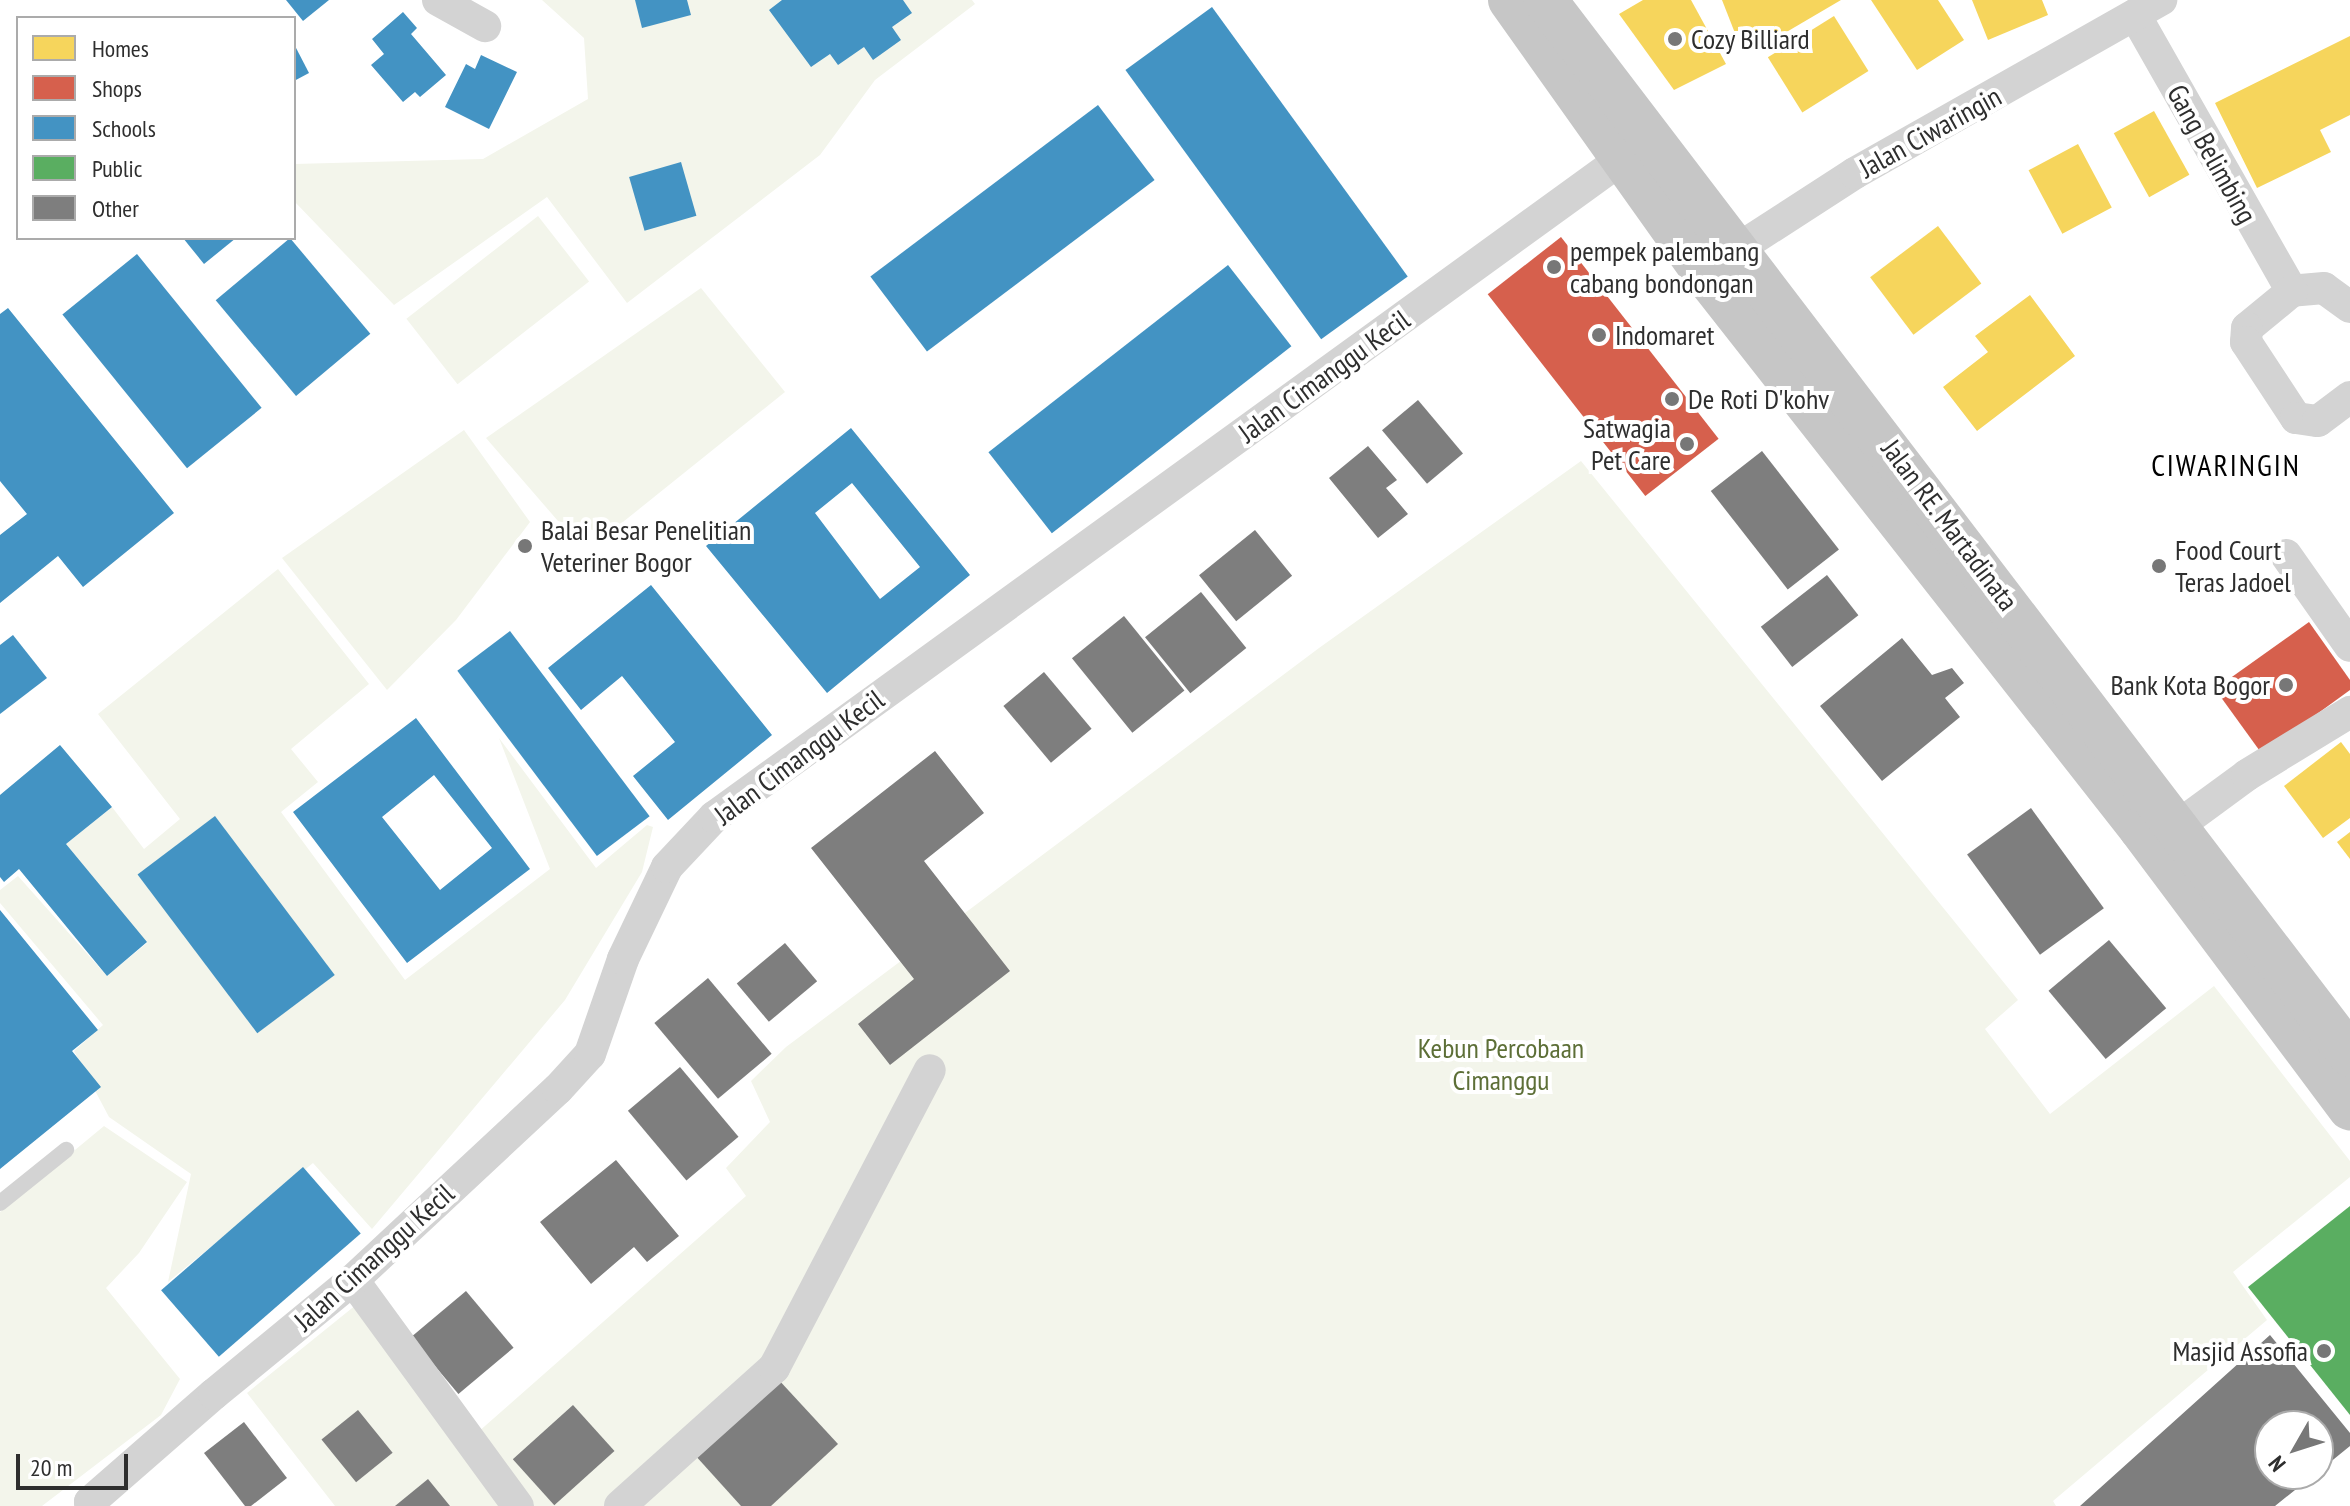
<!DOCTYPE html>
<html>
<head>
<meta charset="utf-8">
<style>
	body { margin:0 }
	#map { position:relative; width:2350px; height:1506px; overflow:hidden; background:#fff; font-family:"PT Sans Narrow",sans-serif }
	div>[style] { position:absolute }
	.green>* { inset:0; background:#f3f5eb; transform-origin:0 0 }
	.homes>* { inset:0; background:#f6d55c; transform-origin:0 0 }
	.shops>* { inset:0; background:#d6604d; transform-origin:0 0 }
	.schools>* { inset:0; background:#4393c3; transform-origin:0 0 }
	.public>* { inset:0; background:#5aae61 }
	.building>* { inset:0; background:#7e7e7e; transform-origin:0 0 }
	.service>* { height:16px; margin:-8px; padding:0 8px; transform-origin:8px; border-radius:8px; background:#d3d3d3 }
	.minor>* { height:32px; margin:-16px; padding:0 16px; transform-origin:16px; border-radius:16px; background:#d3d3d3 }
	.primary>* { height:44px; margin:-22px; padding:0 22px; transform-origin:22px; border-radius:22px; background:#c6c6c6 }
	.dots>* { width:22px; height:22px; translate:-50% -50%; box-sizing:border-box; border:4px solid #fff; border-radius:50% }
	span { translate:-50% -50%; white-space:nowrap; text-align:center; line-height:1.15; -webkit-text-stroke:8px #fff; paint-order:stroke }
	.poi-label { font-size:28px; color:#2e2e2e }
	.left { translate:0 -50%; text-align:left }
	.right { translate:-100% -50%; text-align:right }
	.street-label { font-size:28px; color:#2e2e2e }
	.park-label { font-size:28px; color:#5d6f37 }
	.neighbourhood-label { font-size:30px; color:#000; letter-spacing:2px }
	.legend { position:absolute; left:16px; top:16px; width:280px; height:224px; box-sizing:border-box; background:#fff; border:2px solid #ababab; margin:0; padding:10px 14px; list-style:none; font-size:24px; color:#2e2e2e }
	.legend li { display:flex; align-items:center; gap:16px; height:40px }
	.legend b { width:40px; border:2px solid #ababab }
	.north { position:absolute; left:2254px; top:1410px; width:80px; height:80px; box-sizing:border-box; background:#fff; border:2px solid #ababab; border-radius:50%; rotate:231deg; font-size:22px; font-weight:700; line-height:32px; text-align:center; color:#2e2e2e }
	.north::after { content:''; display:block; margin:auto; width:28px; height:36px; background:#777; clip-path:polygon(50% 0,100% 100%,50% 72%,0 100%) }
	.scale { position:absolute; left:16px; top:1454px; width:112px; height:36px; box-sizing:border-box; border:4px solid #2e2e2e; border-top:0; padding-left:10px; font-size:24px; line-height:28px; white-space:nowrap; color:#2e2e2e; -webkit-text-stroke:6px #fff; paint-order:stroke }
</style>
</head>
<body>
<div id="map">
	<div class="green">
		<i style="clip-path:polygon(542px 0,972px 0,975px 4px,875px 80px,820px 155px,627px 303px,547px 197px,394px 305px,294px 201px,294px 164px,483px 159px,588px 99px,584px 38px)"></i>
		<i style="left:538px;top:216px;width:83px;height:167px;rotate:52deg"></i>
		<i style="clip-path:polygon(701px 288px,785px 392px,608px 534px,558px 521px,486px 438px)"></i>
		<i style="clip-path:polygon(464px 430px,530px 522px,456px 620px,387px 690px,282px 558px)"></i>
		<i style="clip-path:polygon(1581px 461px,2018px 1000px,1985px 1029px,2050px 1114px,2214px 986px,2350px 1161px,2350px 1177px,2233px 1272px,2267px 1320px,2053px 1501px,2056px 1506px,335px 1506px,247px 1393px,367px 1296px,477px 1433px,746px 1196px,726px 1168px,770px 1122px,751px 1081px,786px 1047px,1319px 648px)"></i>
		<i style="clip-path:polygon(278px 569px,369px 684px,291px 749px,318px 782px,281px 812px,405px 980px,550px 869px,499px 738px,596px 868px,647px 825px,653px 827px,642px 872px,565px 1000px,372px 1229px,313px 1163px,168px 1282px,191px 1174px,109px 1117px,74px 1051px,103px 1025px,0 903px,0 890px,18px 876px,107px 976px,147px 943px,66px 844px,112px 807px,144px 849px,180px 819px,98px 714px)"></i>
		<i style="clip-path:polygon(104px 1126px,187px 1182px,139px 1253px,106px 1288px,180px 1379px,161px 1415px,42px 1506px,0 1506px,0 1212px)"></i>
	</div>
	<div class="homes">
		<i style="clip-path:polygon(1643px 0,1691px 0,1726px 64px,1674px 90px,1619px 14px)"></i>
		<i style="clip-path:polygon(1722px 0,1841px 0,1771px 41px,1742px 51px)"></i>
		<i style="clip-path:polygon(1871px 0,1938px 0,1964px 40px,1917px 70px)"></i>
		<i style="clip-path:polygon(1972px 0,2042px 0,2048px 15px,1988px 40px)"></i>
		<i style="left:1834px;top:16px;width:65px;height:78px;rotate:58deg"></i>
		<i style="clip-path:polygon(2350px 36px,2350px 115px,2320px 130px,2331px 152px,2257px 188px,2215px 103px)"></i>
		<i style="left:2154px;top:111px;width:73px;height:46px;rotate:61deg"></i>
		<i style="left:2078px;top:144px;width:72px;height:56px;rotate:62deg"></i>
		<i style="left:1938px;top:226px;width:72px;height:85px;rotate:53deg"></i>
		<i style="clip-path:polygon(2030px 295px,2075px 356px,1977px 431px,1943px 387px,1988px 352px,1975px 336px)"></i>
		<i style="clip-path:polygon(2341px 742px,2350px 754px,2350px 818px,2323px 838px,2284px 786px)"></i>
		<i style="clip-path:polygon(2350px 832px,2350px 859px,2337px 842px)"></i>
	</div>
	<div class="shops">
		<i style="left:1561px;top:237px;width:256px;height:93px;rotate:52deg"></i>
		<i style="clip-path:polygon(2309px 622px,2350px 680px,2350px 690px,2262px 754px,2215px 689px)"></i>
	</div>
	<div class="schools">
		<i style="clip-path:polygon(286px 0,329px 0,303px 21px)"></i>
		<i style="clip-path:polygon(635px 0,687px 0,691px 15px,642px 28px)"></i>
		<i style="clip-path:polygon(782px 0,903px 0,912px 13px,892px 27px,901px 40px,873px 60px,864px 47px,838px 65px,830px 54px,811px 67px,769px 10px)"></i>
		<i style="left:1212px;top:7px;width:333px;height:107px;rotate:54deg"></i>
		<i style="clip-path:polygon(403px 12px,417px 28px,411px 34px,446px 75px,420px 97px,415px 92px,403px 102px,371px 65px,384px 54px,372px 39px)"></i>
		<i style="clip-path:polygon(294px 44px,309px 73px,294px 81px)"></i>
		<i style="clip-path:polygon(481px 55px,517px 72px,489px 129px,445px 107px,466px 64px,475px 69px)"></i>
		<i style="left:1098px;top:105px;width:94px;height:285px;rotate:53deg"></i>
		<i style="left:681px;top:162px;width:56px;height:54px;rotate:74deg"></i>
		<i style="clip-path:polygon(183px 238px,236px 238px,204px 264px)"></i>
		<i style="left:290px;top:238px;width:125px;height:97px;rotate:50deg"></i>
		<i style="left:137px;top:254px;width:198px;height:96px;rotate:51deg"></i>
		<i style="left:1228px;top:265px;width:103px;height:304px;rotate:52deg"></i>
		<i style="clip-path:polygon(8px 308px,174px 513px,83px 587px,58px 556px,0 603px,0 535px,27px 514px,0 481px,0 314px)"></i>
		<i style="clip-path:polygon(evenodd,851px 428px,970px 575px,827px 693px,706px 546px,851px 428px,852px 483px,920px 567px,880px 599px,815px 513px,852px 483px)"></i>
		<i style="clip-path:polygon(651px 585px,772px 735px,668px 820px,633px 776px,675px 742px,622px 676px,581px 710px,548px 668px)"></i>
		<i style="left:510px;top:631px;width:232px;height:66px;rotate:53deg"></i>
		<i style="clip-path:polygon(13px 635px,47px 678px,0 714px,0 645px)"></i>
		<i style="clip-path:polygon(evenodd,416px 718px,530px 869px,407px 963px,293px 812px,416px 718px,434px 775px,492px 848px,440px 890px,382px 817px,434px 775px)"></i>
		<i style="clip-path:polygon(60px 745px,112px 807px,66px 844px,147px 942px,107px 976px,19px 869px,4px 882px,0 877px,0 795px)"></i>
		<i style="left:215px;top:816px;width:199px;height:97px;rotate:53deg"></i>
		<i style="clip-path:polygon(0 910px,98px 1030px,72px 1051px,101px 1087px,0 1169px)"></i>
		<i style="left:303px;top:1167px;width:88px;height:188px;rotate:49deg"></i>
	</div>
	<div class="public">
		<i style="clip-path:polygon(2350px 1206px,2350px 1415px,2248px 1287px)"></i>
	</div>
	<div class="building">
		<i style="left:1418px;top:400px;width:70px;height:47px;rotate:50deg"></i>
		<i style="clip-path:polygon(1368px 446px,1397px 480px,1386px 488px,1408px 514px,1378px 538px,1329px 478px)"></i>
		<i style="left:1762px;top:451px;width:125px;height:65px;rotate:52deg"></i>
		<i style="left:1255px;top:530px;width:59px;height:72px;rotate:51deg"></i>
		<i style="left:1827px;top:575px;width:51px;height:84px;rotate:52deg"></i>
		<i style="left:1201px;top:592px;width:72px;height:72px;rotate:51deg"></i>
		<i style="left:1124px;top:616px;width:96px;height:67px;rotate:51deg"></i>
		<i style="clip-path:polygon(1902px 638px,1932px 675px,1952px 668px,1964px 683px,1945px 698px,1960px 717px,1882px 781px,1820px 706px)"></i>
		<i style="left:1044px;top:672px;width:74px;height:53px;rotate:50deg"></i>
		<i style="clip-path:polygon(935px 751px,984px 813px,924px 861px,1010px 971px,890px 1065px,858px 1024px,914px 979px,811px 848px)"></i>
		<i style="left:2031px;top:808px;width:124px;height:79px;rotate:54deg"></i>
		<i style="left:2109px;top:940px;width:89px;height:79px;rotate:50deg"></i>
		<i style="left:785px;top:943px;width:50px;height:63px;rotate:50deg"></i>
		<i style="left:708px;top:978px;width:99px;height:70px;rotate:50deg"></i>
		<i style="left:680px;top:1067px;width:91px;height:68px;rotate:50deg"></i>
		<i style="clip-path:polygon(616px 1160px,679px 1236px,647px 1262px,634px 1247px,591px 1284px,540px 1222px)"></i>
		<i style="left:466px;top:1291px;width:74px;height:72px;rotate:50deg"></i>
		<i style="clip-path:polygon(2270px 1335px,2350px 1433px,2350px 1446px,2318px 1472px,2318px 1426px,2270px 1426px,2270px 1474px,2315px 1474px,2275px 1506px,2080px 1506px)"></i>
		<i style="clip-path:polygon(777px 1378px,838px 1444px,771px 1506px,741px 1506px,694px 1454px)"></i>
		<i style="left:573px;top:1405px;width:62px;height:81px;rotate:48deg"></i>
		<i style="left:358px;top:1410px;width:55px;height:47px;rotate:51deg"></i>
		<i style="clip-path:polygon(244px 1422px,287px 1478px,251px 1506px,245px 1506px,204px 1453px)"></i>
		<i style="clip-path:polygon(428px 1479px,450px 1506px,395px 1506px)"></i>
	</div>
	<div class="service">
		<i style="left:0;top:1203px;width:85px;rotate:-38.8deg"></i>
	</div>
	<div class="minor">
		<i style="left:438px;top:0;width:54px;rotate:29deg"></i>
		<i style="left:2135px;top:15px;width:318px;rotate:60.4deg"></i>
		<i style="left:1719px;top:261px;width:162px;rotate:-32.9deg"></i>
		<i style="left:1855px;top:173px;width:352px;rotate:-29.5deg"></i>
		<i style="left:2350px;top:307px;width:32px;rotate:-144deg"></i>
		<i style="left:2324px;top:288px;width:32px;rotate:175deg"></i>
		<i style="left:2292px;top:291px;width:58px;rotate:140.6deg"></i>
		<i style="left:2247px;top:328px;width:14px;rotate:94deg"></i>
		<i style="left:2246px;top:342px;width:91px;rotate:56.7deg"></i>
		<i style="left:2296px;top:418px;width:22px;rotate:8deg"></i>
		<i style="left:2318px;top:421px;width:40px;rotate:-37deg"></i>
		<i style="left:2286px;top:555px;width:111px;rotate:54.9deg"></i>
		<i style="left:2179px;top:825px;width:84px;rotate:-36.3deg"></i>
		<i style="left:2247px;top:775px;width:121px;rotate:-31.5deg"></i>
		<i style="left:353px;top:1280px;width:280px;rotate:53.9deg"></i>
		<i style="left:93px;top:1506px;width:5px;rotate:-127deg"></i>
		<i style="left:90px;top:1502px;width:164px;rotate:-41.1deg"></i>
		<i style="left:214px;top:1394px;width:180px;rotate:-39.4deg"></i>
		<i style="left:353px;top:1280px;width:280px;rotate:-43deg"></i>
		<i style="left:558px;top:1089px;width:47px;rotate:-47.6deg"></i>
		<i style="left:590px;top:1054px;width:101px;rotate:-70.8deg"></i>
		<i style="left:623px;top:959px;width:102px;rotate:-64.4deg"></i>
		<i style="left:667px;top:867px;width:69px;rotate:-46.8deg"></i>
		<i style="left:714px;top:817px;width:1145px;rotate:-35.94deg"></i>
		<i style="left:620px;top:1506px;width:207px;rotate:-41.9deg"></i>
		<i style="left:774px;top:1368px;width:336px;rotate:-62.4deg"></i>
	</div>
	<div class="primary">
		<i style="left:1510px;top:0;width:335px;rotate:54.6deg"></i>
		<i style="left:1704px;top:273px;width:707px;rotate:51.83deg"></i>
		<i style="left:2141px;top:829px;width:349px;rotate:53.2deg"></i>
		<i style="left:1545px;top:0;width:1327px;rotate:52.66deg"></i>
	</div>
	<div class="dots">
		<i style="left:1675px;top:39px;background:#777"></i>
		<i style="left:1554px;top:267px;background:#777"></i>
		<i style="left:1599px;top:335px;background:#777"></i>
		<i style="left:1672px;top:399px;background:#777"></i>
		<i style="left:1687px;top:444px;background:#777"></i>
		<i style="left:525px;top:546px;background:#777"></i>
		<i style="left:2159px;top:566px;background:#777"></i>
		<i style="left:2286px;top:685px;background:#777"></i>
		<i style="left:2324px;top:1351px;background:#777"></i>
	</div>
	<div class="poi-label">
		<span class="left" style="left:1691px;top:39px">Cozy Billiard</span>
		<span class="left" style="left:1570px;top:267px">pempek palembang<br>cabang bondongan</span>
		<span class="left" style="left:1615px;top:335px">Indomaret</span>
		<span class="left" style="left:1688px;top:399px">De Roti D'kohv</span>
		<span class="right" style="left:1671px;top:444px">Satwagia<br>Pet Care</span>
		<span class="left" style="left:541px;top:546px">Balai Besar Penelitian<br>Veteriner Bogor</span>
		<span class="left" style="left:2175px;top:566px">Food Court<br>Teras Jadoel</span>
		<span class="right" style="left:2270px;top:685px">Bank Kota Bogor</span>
		<span class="right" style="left:2308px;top:1351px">Masjid Assofia</span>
	</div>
	<div class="street-label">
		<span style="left:1930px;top:132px;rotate:-29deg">Jalan Ciwaringin</span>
		<span style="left:2212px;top:154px;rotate:61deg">Gang Belimbing</span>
		<span style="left:1324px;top:376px;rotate:-36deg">Jalan Cimanggu Kecil</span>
		<span style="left:1950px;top:525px;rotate:53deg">Jalan RE. Martadinata</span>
		<span style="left:799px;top:757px;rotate:-37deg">Jalan Cimanggu Kecil</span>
		<span style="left:374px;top:1257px;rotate:-42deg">Jalan Cimanggu Kecil</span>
	</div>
	<div class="park-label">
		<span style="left:1501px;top:1064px">Kebun Percobaan<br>Cimanggu</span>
	</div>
	<div class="neighbourhood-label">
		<span style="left:2226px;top:465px">CIWARINGIN</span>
	</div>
	<ul class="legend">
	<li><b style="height:22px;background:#f6d55c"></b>Homes</li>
	<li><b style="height:22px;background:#d6604d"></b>Shops</li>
	<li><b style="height:22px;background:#4393c3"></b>Schools</li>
	<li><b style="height:22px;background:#5aae61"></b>Public</li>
	<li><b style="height:22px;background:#7e7e7e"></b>Other</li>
	</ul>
	<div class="north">N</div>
	<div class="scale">20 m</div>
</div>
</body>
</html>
